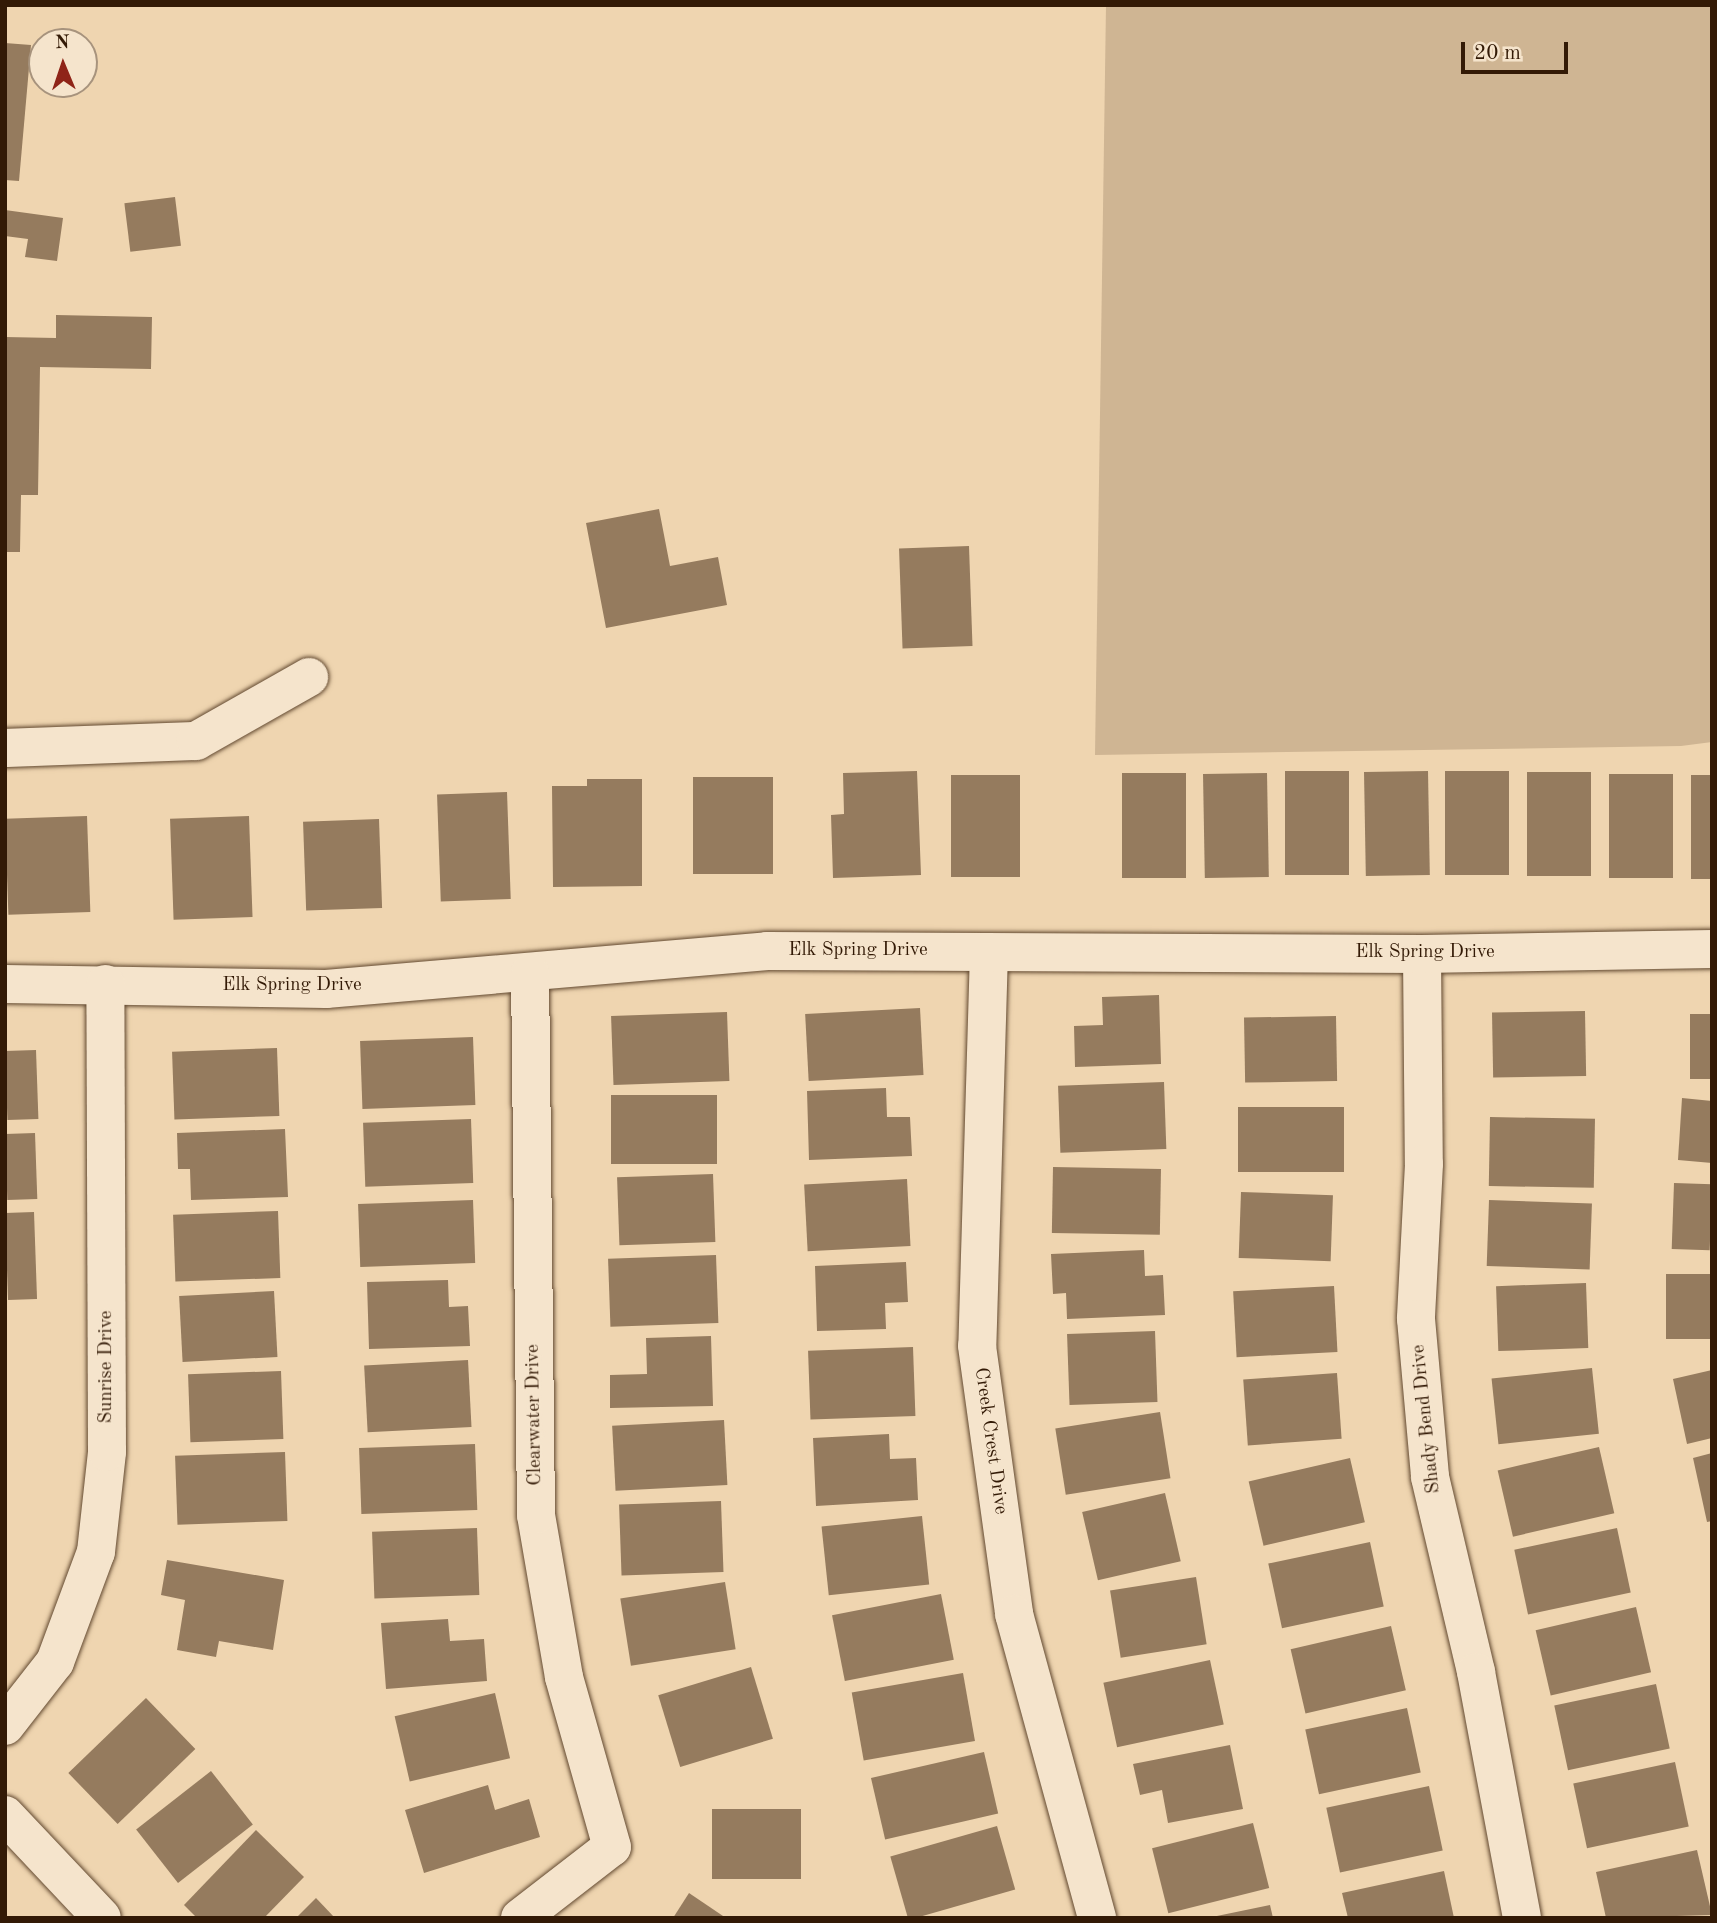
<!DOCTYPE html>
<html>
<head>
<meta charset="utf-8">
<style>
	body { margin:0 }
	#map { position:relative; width:1717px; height:1923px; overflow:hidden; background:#efd5b0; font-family:"Old Standard TT",serif }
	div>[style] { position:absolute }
	.green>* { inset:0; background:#cfb593 }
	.building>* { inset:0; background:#957b5e; transform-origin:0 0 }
	.roads { filter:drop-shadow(0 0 2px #624930) drop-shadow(0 0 2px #624930) }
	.minor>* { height:38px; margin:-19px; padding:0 19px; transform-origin:19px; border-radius:19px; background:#f5e4cc }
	span { translate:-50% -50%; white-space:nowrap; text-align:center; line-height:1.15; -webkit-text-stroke:5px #f5e4cc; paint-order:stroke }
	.street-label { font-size:19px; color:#331a06 }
	.frame { position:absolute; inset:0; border:7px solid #331a06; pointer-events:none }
	.north { position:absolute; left:28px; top:28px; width:70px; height:70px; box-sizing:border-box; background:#f5e4cc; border:2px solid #a7937d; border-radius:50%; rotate:358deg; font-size:19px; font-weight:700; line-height:28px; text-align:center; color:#331a06 }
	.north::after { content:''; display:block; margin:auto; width:24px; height:32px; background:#8f2418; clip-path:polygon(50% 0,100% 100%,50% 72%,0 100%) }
	.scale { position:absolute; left:1461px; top:42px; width:107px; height:32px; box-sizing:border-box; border:4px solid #331a06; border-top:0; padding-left:9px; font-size:21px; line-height:24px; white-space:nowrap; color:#331a06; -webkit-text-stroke:5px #f5e4cc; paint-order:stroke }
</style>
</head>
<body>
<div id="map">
	<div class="green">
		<i style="clip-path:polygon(1106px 5px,1712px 5px,1712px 742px,1681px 746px,1095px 755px)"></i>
	</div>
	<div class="building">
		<i style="clip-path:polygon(5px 43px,31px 45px,19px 181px,5px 180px)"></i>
		<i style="left:175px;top:197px;width:49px;height:51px;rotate:83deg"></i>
		<i style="clip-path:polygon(5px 210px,63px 218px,57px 261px,25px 257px,28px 239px,5px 236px)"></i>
		<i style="clip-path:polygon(56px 315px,152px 317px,151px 369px,40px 367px,38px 495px,21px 495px,20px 552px,5px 552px,5px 337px,56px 338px)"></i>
		<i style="clip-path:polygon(659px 509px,670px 566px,718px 557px,727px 605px,606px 628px,586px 523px)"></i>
		<i style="left:969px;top:546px;width:100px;height:70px;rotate:88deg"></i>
		<i style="clip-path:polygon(917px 771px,921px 875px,833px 878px,831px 815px,844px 814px,843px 773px)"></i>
		<i style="left:1285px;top:771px;width:64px;height:104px"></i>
		<i style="left:1428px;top:771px;width:104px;height:64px;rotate:89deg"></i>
		<i style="left:1445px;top:771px;width:64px;height:104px"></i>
		<i style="left:1527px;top:772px;width:64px;height:104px"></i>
		<i style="left:1186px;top:773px;width:105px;height:64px;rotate:90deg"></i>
		<i style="left:1267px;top:773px;width:104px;height:64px;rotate:89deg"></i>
		<i style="left:1609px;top:774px;width:64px;height:104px"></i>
		<i style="left:951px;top:775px;width:69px;height:102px"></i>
		<i style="left:1691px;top:775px;width:21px;height:104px"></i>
		<i style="left:693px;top:777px;width:80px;height:97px"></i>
		<i style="clip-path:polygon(587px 779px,642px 779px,642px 886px,553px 887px,552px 786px,587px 786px)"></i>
		<i style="left:507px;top:792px;width:107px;height:70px;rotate:88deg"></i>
		<i style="left:87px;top:816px;width:96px;height:82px;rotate:88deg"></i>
		<i style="left:249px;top:816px;width:101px;height:79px;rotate:88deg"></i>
		<i style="left:379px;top:819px;width:89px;height:76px;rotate:88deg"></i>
		<i style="clip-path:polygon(1159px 995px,1161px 1064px,1075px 1067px,1074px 1026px,1103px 1025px,1102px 997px)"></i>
		<i style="left:920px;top:1008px;width:67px;height:115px;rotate:87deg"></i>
		<i style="left:1585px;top:1011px;width:65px;height:93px;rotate:89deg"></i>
		<i style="left:727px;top:1012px;width:69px;height:116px;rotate:88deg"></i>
		<i style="left:1690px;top:1014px;width:22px;height:65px"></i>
		<i style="left:1336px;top:1016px;width:65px;height:92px;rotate:89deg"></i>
		<i style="left:473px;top:1037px;width:68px;height:113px;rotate:88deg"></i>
		<i style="left:277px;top:1048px;width:68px;height:105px;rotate:88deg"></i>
		<i style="left:36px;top:1050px;width:69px;height:31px;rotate:88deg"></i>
		<i style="left:1164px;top:1082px;width:67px;height:106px;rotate:88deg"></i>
		<i style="clip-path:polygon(886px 1088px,887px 1117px,910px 1117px,912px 1156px,809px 1160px,807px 1091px)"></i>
		<i style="left:717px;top:1095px;width:69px;height:106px;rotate:90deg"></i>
		<i style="clip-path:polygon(1682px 1098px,1712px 1101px,1712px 1163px,1678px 1160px)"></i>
		<i style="left:1238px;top:1107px;width:106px;height:65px"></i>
		<i style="left:1490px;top:1117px;width:105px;height:69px;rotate:1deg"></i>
		<i style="left:471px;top:1119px;width:64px;height:108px;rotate:88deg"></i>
		<i style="clip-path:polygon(285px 1129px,288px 1197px,191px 1200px,190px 1169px,178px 1169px,177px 1133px)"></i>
		<i style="left:35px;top:1133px;width:66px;height:30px;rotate:88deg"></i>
		<i style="left:1053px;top:1167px;width:108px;height:66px;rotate:1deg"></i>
		<i style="left:713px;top:1174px;width:68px;height:96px;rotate:88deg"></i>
		<i style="left:907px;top:1179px;width:67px;height:103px;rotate:87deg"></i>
		<i style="left:1674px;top:1183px;width:38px;height:66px;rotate:2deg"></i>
		<i style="left:1241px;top:1192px;width:92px;height:66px;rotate:2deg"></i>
		<i style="left:473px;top:1200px;width:63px;height:115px;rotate:88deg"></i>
		<i style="left:1489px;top:1200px;width:103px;height:66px;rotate:2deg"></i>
		<i style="left:278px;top:1211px;width:67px;height:105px;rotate:88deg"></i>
		<i style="left:34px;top:1212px;width:87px;height:29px;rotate:88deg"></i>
		<i style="clip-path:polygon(1144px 1250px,1145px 1276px,1163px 1275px,1165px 1315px,1067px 1319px,1066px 1293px,1053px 1294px,1051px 1254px)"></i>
		<i style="left:716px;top:1255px;width:68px;height:108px;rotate:88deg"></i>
		<i style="clip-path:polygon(906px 1262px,908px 1302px,885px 1303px,886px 1329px,817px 1331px,815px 1266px)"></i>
		<i style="left:1712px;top:1274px;width:65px;height:46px;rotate:90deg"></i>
		<i style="clip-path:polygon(448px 1280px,449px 1307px,468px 1306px,470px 1346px,369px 1349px,367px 1282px)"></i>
		<i style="left:1586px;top:1283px;width:65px;height:90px;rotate:88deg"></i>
		<i style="left:1334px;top:1286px;width:66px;height:101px;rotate:87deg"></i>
		<i style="left:274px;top:1291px;width:66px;height:95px;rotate:87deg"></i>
		<i style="left:1155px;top:1331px;width:71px;height:88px;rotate:88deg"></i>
		<i style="clip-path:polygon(711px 1336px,713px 1406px,610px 1408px,610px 1375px,647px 1374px,646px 1338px)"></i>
		<i style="left:913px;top:1347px;width:69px;height:105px;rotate:88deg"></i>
		<i style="left:468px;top:1360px;width:67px;height:104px;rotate:87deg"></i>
		<i style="left:1592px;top:1368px;width:66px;height:101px;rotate:84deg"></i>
		<i style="clip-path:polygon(1712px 1370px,1712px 1438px,1687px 1444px,1673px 1379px)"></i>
		<i style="left:281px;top:1371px;width:68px;height:93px;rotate:88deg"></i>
		<i style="left:1337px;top:1373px;width:66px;height:94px;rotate:86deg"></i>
		<i style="left:1160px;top:1412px;width:67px;height:106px;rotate:81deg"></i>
		<i style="left:724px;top:1420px;width:65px;height:112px;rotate:87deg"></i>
		<i style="clip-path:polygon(889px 1434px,890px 1459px,916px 1458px,918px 1500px,816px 1506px,813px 1438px)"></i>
		<i style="left:475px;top:1444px;width:66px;height:116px;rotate:88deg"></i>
		<i style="left:1599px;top:1447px;width:68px;height:104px;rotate:77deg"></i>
		<i style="left:285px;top:1452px;width:69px;height:110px;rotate:88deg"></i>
		<i style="clip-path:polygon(1712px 1453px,1712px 1521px,1707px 1522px,1693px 1458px)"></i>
		<i style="left:1350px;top:1458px;width:66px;height:104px;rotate:77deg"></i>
		<i style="left:1165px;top:1493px;width:70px;height:85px;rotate:77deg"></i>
		<i style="left:721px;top:1501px;width:71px;height:102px;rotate:88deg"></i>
		<i style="left:922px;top:1516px;width:69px;height:101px;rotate:84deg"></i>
		<i style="left:477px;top:1528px;width:67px;height:105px;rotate:88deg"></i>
		<i style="left:1617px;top:1528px;width:66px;height:105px;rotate:78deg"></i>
		<i style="left:1370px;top:1542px;width:66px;height:104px;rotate:78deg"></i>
		<i style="clip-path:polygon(167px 1560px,284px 1580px,273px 1650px,219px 1641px,216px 1657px,177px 1650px,185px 1600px,161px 1595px)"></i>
		<i style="left:1196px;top:1577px;width:68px;height:87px;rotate:81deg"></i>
		<i style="left:725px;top:1582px;width:68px;height:106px;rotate:81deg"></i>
		<i style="left:941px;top:1594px;width:67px;height:111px;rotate:79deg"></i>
		<i style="left:1636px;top:1607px;width:67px;height:103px;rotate:77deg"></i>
		<i style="clip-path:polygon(448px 1619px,450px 1641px,484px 1639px,487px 1681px,386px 1689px,381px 1623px)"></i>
		<i style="left:1391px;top:1626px;width:66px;height:103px;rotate:77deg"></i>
		<i style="left:1210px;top:1660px;width:66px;height:109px;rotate:78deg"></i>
		<i style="left:751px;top:1667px;width:75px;height:97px;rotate:73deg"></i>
		<i style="left:963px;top:1673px;width:69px;height:113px;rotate:80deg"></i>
		<i style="left:1656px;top:1684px;width:66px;height:104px;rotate:78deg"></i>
		<i style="left:495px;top:1693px;width:67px;height:103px;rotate:77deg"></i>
		<i style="left:146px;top:1698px;width:71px;height:108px;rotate:46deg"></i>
		<i style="left:1407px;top:1708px;width:66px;height:104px;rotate:78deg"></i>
		<i style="clip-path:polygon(1230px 1745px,1243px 1809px,1168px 1823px,1162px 1790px,1140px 1795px,1133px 1764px)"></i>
		<i style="left:984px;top:1752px;width:63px;height:116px;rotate:77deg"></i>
		<i style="left:1675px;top:1762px;width:66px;height:104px;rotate:78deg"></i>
		<i style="left:211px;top:1771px;width:68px;height:95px;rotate:52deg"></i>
		<i style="clip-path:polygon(488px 1785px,495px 1810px,529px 1799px,540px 1837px,424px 1873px,405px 1810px)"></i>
		<i style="left:1429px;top:1786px;width:66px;height:105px;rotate:78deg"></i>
		<i style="left:801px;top:1809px;width:70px;height:89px;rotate:90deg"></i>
		<i style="left:1253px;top:1823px;width:67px;height:104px;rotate:76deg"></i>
		<i style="left:997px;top:1826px;width:66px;height:111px;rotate:74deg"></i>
		<i style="clip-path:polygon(256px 1830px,304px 1877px,264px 1918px,197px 1918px,184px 1905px)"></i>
		<i style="clip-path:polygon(1697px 1850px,1712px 1915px,1606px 1918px,1596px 1872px)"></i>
		<i style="clip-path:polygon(1444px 1871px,1454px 1918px,1348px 1918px,1342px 1893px)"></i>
		<i style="clip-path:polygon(689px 1893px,726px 1918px,673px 1918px)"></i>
		<i style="clip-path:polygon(316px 1898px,335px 1918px,296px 1918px)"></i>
		<i style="clip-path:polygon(1270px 1905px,1273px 1918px,1212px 1918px,1212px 1917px)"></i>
	</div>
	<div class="roads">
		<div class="minor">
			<i style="left:5px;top:748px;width:191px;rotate:-2.1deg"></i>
			<i style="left:196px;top:741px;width:130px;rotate:-29.5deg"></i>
			<i style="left:989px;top:952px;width:394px;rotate:91.7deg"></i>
			<i style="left:977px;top:1346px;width:271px;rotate:82.1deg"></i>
			<i style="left:1014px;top:1614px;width:315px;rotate:74.7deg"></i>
			<i style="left:1422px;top:954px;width:210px;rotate:89.5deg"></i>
			<i style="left:1424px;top:1164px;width:155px;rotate:93deg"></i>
			<i style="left:1416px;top:1319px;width:159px;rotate:84.9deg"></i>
			<i style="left:1430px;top:1477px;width:200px;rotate:76.7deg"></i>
			<i style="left:1476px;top:1672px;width:250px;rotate:79.4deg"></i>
			<i style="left:5px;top:984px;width:321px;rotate:0.9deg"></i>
			<i style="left:326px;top:989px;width:443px;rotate:-4.9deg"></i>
			<i style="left:767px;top:951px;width:655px;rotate:0.26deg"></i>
			<i style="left:1422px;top:954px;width:290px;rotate:-1deg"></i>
			<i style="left:5px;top:1726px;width:81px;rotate:-52deg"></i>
			<i style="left:55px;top:1662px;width:117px;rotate:-69.6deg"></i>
			<i style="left:96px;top:1552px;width:101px;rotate:-83.7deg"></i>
			<i style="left:107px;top:1452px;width:468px;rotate:-90.2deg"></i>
			<i style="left:5px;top:1815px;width:141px;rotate:46.7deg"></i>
			<i style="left:520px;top:1918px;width:116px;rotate:-37.7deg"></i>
			<i style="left:612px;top:1847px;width:177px;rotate:-105.8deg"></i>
			<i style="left:564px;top:1677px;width:164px;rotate:-99.8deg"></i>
			<i style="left:536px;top:1515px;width:542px;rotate:-90.63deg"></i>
		</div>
	</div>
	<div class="street-label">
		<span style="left:858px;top:951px">Elk Spring Drive</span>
		<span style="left:1425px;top:953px">Elk Spring Drive</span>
		<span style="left:292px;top:986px">Elk Spring Drive</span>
		<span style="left:107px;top:1367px;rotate:-90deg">Sunrise Drive</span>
		<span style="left:535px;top:1415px;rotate:-91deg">Clearwater Drive</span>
		<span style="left:1427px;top:1419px;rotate:-96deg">Shady Bend Drive</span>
		<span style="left:990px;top:1441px;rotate:82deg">Creek Crest Drive</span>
	</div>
	<div class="frame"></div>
	<div class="north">N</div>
	<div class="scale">20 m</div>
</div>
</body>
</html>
